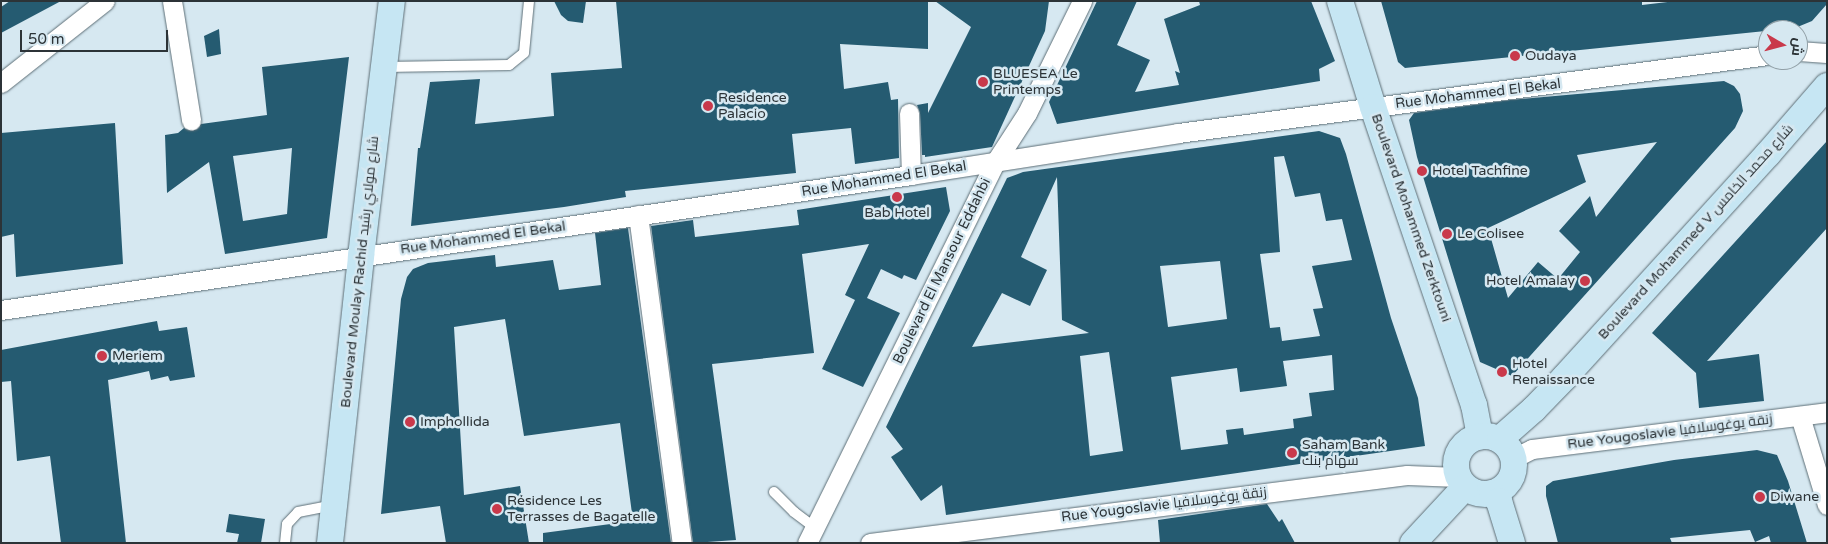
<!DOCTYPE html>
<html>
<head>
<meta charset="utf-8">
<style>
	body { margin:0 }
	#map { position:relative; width:1828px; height:544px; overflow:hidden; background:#d6e8f1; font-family:"Varela Round",Cairo,sans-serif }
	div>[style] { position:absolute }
	.building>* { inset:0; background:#255b71 }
	.roads { filter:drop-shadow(0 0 1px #5d6e76) drop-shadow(0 0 1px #5d6e76) }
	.lane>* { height:10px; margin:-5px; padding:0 5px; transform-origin:5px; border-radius:5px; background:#fff }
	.street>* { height:19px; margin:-9.5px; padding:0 9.5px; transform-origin:9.5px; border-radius:9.5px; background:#fff }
	.secondary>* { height:26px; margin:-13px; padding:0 13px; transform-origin:13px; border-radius:13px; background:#c6e6f3 }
	.secondary>.ring { margin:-13px; padding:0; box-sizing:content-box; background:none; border:26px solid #c6e6f3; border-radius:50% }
	.dots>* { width:14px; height:14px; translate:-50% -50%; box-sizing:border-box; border:2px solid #d6e8f1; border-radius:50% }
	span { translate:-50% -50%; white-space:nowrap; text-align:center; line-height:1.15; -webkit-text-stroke:5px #d6e8f1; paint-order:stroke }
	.poi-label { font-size:14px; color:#2c3337 }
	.left { translate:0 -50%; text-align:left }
	.right { translate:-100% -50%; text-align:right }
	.street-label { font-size:14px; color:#2c3337 }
	.frame { position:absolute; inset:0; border:2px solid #2c3337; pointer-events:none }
	.north { position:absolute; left:1758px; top:20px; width:50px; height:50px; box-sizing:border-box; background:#d6e8f1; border:1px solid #92a0a7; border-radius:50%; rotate:98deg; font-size:14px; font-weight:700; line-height:20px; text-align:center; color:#2c3337 }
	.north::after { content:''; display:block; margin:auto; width:18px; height:22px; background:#c9394b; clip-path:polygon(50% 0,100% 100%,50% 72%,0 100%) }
	.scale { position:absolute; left:20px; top:30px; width:148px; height:22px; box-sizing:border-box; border:2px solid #2c3337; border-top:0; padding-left:6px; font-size:15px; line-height:18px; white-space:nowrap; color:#2c3337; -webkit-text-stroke:4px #d6e8f1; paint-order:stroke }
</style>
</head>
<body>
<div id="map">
	<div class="building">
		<i style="clip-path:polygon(10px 1px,61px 1px,1px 33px,1px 7px)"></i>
		<i style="clip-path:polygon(554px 1px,586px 1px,583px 23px,568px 21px,561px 15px)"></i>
		<i style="clip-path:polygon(616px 1px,928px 1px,928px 49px,840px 44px,844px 89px,888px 82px,891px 100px,898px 99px,899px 158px,855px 164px,851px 128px,792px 134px,796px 173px,625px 191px,626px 197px,564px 207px,411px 226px,418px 148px,420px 148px,430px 82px,480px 79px,475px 124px,554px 116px,551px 73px,622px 68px)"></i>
		<i style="clip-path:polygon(935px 1px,1049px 1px,1045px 31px,992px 147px,925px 157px,925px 155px,922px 155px,920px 113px,917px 105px,928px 103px,928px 113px,971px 27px)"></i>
		<i style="clip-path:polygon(1097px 1px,1137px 1px,1117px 45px,1150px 60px,1135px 92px,1179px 85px,1175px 71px,1180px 73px,1164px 19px,1200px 5px,1199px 1px,1311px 1px,1335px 61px,1319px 69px,1320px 81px,1057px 124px,1049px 102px)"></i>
		<i style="clip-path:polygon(1381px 1px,1642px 1px,1642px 5px,1676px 1px,1827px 1px,1827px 4px,1812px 21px,1795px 28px,1405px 68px,1398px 62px)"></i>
		<i style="clip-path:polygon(219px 29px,221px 54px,207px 57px,204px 36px)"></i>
		<i style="clip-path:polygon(evenodd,349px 57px,327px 238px,225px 254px,209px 162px,167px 193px,165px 135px,178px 133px,184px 128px,193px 131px,201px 124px,267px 115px,262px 67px,349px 57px,292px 148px,287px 214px,243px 221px,233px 156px,292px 148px)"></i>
		<i style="clip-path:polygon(evenodd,1724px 81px,1734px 86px,1740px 94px,1743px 111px,1735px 128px,1512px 376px,1480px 362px,1417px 157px,1409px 120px,1414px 113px,1510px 100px,1724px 81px,1657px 142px,1596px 217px,1590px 196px,1559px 231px,1580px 252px,1558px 279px,1538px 262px,1508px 298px,1488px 228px,1586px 182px,1577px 155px,1657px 142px)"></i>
		<i style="clip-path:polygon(115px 123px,123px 264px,16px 277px,14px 234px,1px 237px,1px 133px)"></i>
		<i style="clip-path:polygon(evenodd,1319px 131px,1340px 138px,1346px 154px,1391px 318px,1418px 398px,1425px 446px,946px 515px,942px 485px,921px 501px,891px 457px,903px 449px,886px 427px,1007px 178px,1023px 172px,1319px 131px,1284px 156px,1295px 197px,1320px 193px,1326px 221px,1342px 219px,1352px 260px,1312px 266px,1323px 308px,1313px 309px,1320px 336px,1282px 341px,1280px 327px,1270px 328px,1260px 254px,1280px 252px,1274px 157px,1284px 156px,1319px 131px,1057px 177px,1062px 320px,1089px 333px,972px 347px,1002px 293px,1030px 306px,1047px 270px,1021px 257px,1057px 177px,1319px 131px,1220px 261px,1227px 319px,1168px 327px,1160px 266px,1220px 261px,1319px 131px,1109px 352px,1123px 451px,1090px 456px,1080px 356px,1109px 352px,1319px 131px,1332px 355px,1334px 390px,1309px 393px,1312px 416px,1293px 419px,1294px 428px,1244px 435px,1243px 428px,1226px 430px,1228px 444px,1181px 450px,1171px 377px,1237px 368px,1240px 392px,1287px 386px,1283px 361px,1332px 355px)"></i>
		<i style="clip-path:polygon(1827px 141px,1827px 228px,1707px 361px,1759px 354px,1764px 401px,1699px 408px,1696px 373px,1652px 333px)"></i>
		<i style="clip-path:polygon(946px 187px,950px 211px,916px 280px,904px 275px,902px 279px,881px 269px,867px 298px,900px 313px,863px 387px,822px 369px,855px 300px,845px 295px,869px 244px,802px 254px,814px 353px,712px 364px,736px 540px,693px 543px,651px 226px,693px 220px,695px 237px,799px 225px,797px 210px)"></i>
		<i style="clip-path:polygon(628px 228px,671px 543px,543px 543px,543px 533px,633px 521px,620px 423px,524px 436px,505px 319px,454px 327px,464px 495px,520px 486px,529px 543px,446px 543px,440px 506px,381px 514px,401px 299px,407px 277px,413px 269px,428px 263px,495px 255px,496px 267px,553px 260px,559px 290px,601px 285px,595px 233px)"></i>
		<i style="clip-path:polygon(157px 321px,159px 331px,187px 327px,195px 377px,170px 381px,168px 376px,151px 380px,149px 371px,108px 380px,126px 543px,61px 543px,50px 456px,17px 461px,11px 381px,1px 382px,1px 350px)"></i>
		<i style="clip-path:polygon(1757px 450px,1777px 455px,1788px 481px,1807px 543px,1771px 543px,1769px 536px,1755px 542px,1750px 530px,1670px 538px,1672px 543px,1558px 543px,1546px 496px,1546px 486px,1553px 481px,1674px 460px)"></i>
		<i style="clip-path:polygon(1267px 504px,1279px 522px,1282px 519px,1295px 543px,1160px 543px,1158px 520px)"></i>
		<i style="clip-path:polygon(229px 514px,265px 519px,261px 543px,237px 543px,239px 534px,226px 532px)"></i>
	</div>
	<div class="roads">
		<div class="lane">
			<i style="left:385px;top:67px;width:124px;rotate:-0.9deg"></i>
			<i style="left:509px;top:65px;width:19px;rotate:-39deg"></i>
			<i style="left:524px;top:53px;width:52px;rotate:-84.5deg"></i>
			<i style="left:774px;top:492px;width:28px;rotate:45deg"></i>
			<i style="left:794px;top:512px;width:25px;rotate:37deg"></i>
			<i style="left:285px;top:543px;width:19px;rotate:-84deg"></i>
			<i style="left:287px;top:524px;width:16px;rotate:-47deg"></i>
			<i style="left:298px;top:512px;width:36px;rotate:-11deg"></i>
		</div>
		<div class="street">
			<i style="left:172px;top:1px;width:121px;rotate:80.9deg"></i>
			<i style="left:1798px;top:51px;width:29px;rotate:4deg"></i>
			<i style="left:1px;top:83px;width:132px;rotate:-38.3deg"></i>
			<i style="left:909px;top:113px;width:62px;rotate:88.2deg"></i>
			<i style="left:638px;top:215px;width:331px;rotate:82.4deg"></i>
			<i style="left:1px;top:310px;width:920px;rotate:-8.44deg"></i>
			<i style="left:911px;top:175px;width:270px;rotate:-8.9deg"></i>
			<i style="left:1178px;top:133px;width:595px;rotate:-7.53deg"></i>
			<i style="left:1800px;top:416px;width:93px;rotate:73.1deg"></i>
			<i style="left:1514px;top:458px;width:20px;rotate:-27deg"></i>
			<i style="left:1532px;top:449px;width:297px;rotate:-7.1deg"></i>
			<i style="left:807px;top:543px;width:426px;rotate:-63.7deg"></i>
			<i style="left:996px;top:161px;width:57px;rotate:-57.1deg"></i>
			<i style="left:1027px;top:113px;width:125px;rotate:-63.8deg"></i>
			<i style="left:870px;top:543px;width:541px;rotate:-7.22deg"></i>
			<i style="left:1407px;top:475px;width:51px;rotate:2.2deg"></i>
		</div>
		<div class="secondary">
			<i style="left:1340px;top:1px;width:111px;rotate:72.7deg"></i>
			<i style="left:1373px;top:107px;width:315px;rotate:71.3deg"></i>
			<i style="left:1474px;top:405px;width:32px;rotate:79deg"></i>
			<i class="ring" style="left:1456px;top:436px;width:32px;height:32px"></i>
			<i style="left:1500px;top:439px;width:45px;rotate:-41.4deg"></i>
			<i style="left:1534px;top:409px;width:45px;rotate:-45.9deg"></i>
			<i style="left:1565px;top:377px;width:302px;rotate:-47.7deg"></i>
			<i style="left:1768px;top:154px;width:90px;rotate:-49.1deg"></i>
			<i style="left:1492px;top:493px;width:11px;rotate:49deg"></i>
			<i style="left:1499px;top:501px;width:44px;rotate:72.8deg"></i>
			<i style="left:330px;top:543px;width:289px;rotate:-83.8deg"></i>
			<i style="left:361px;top:256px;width:257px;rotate:-83.1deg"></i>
			<i style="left:1413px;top:543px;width:76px;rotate:-47.1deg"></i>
		</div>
	</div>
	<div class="dots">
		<i style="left:1515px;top:56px;background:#c9394b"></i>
		<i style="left:983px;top:82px;background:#c9394b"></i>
		<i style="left:708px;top:106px;background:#c9394b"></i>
		<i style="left:1422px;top:171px;background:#c9394b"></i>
		<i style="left:897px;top:197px;background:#c9394b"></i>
		<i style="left:1447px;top:234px;background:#c9394b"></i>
		<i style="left:1585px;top:281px;background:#c9394b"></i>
		<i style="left:102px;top:356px;background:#c9394b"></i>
		<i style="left:1502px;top:372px;background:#c9394b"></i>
		<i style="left:410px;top:422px;background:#c9394b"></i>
		<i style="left:1292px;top:453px;background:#c9394b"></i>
		<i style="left:1760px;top:497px;background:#c9394b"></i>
		<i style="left:497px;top:509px;background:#c9394b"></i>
	</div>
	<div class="poi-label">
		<span class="left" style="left:1525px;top:56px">Oudaya</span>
		<span class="left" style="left:993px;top:82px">BLUESEA Le<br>Printemps</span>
		<span class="left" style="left:718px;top:106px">Residence<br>Palacio</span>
		<span class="left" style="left:1432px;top:171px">Hotel Tachfine</span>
		<span style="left:897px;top:213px">Bab Hotel</span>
		<span class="left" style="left:1457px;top:234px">Le Colisee</span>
		<span class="right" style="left:1575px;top:281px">Hotel Amalay</span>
		<span class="left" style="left:112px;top:356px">Meriem</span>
		<span class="left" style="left:1512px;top:372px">Hotel<br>Renaissance</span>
		<span class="left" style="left:420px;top:422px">Imphollida</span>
		<span class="left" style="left:1302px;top:453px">Saham Bank<br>سهام بنك</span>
		<span class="left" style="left:1770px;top:497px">Diwane</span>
		<span class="left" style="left:507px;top:509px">Résidence Les<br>Terrasses de Bagatelle</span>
	</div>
	<div class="street-label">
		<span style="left:1478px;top:94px;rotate:-7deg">Rue Mohammed El Bekal</span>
		<span style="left:884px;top:179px;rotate:-9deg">Rue Mohammed El Bekal</span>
		<span style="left:1411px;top:218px;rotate:71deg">Boulevard Mohammed Zerktouni</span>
		<span style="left:1696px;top:232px;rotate:-48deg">Boulevard Mohammed V شارع محمد الخامس</span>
		<span style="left:483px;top:238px;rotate:-8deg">Rue Mohammed El Bekal</span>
		<span style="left:942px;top:271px;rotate:-64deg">Boulevard El Mansour Eddahbi</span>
		<span style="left:360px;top:272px;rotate:-84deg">Boulevard Moulay Rachid شارع مولاي رشيد</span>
		<span style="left:1670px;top:432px;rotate:-7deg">Rue Yougoslavie زنقة يوغوسلافيا</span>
		<span style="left:1164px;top:505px;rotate:-7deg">Rue Yougoslavie زنقة يوغوسلافيا</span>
	</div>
	<div class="frame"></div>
	<div class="north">ش</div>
	<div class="scale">50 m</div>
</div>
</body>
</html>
